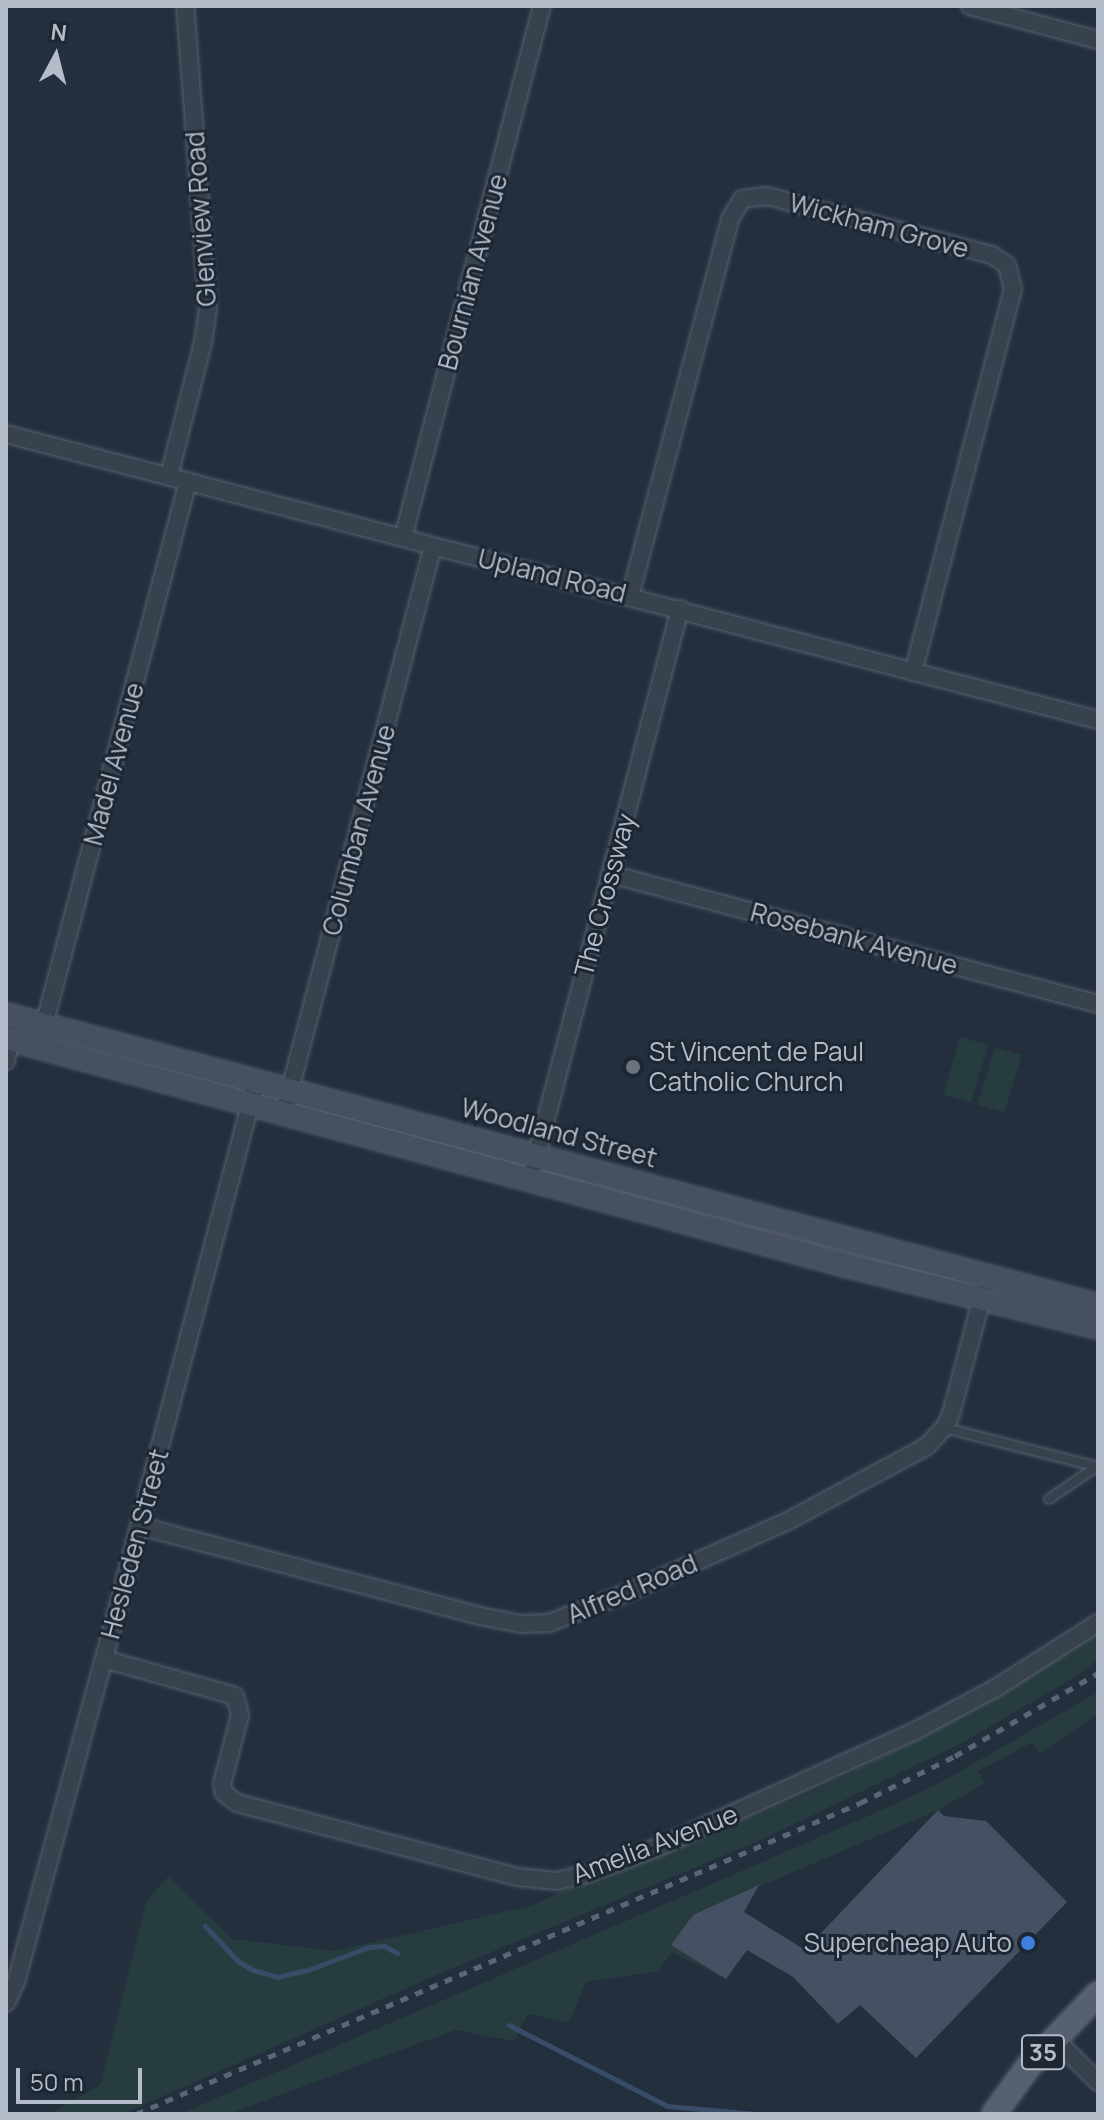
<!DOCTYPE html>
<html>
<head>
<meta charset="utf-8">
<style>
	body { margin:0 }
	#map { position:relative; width:1104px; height:2120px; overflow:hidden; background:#242f3e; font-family:Manrope,sans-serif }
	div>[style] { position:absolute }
	.green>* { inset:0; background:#263c3f; transform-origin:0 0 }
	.stream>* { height:5px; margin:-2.5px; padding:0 2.5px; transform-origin:2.5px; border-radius:2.5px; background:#394c67 }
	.building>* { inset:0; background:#455162 }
	.roads { filter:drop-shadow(0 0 2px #565f6c) drop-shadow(0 0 2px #565f6c) }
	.service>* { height:8px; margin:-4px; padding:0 4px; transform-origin:4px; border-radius:4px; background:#38414e }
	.minor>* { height:16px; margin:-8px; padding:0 8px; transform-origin:8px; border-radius:8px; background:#38414e }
	.secondary>* { height:22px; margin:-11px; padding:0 11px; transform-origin:11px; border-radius:11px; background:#465061 }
	.primary>* { height:24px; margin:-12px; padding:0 12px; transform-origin:12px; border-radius:12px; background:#56606e }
	.rail>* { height:5px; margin-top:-2.5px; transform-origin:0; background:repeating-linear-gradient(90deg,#5a6575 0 8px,transparent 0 16px) }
	.dots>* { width:22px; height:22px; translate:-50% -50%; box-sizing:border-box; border:4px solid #1d2633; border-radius:50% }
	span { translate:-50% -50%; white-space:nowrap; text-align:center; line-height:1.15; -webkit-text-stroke:6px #1d2633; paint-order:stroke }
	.shield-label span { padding:2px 6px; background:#1d2633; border:2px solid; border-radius:6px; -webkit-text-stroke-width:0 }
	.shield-label { font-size:24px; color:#b4bcc9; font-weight:700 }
	.street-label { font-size:26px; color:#b4bcc9 }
	.poi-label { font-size:26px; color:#b4bcc9 }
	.left { translate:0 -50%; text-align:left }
	.right { translate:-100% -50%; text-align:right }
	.frame { position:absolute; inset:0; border:8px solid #b4bcc9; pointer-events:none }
	.north { position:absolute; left:16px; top:16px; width:80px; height:80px; -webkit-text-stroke:6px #1d2633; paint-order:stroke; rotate:7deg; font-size:22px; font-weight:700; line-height:32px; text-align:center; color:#b4bcc9 }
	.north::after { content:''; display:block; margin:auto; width:28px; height:36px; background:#b4bcc9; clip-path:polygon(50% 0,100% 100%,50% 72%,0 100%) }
	.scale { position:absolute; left:16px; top:2068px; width:126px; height:36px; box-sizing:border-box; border:4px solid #b4bcc9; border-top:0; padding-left:10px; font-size:24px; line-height:28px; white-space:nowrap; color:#b4bcc9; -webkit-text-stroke:6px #1d2633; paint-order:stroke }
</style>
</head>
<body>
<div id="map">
	<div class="green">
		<i style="left:960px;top:1037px;width:29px;height:60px;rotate:16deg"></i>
		<i style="left:995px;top:1047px;width:28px;height:60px;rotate:17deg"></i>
		<i style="clip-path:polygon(1098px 1633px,1098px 1660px,1075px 1677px,962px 1743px,761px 1840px,441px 1973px,123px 2114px,50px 2114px,101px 2084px,147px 1900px,169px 1876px,232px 1939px,335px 1951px,534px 1905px,570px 1887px,595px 1881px,807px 1794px,908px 1744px)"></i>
		<i style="clip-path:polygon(1098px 1692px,1098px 1714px,1040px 1753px,1033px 1742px,978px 1771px,985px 1783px,938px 1810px,693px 1915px,672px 1945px,726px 1979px,672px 1952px,658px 1971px,586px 1982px,569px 2022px,528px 2014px,514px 2041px,455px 2030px,228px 2114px,180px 2114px,866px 1817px,936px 1785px)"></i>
	</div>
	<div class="stream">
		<i style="left:205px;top:1926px;width:48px;rotate:46.7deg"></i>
		<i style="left:238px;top:1961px;width:17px;rotate:31deg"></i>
		<i style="left:253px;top:1970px;width:25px;rotate:16deg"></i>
		<i style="left:277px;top:1977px;width:32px;rotate:-13deg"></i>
		<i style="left:308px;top:1970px;width:65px;rotate:-20.7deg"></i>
		<i style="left:369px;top:1947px;width:15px;rotate:-4deg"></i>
		<i style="left:384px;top:1946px;width:15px;rotate:28deg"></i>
		<i style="left:509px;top:2025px;width:178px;rotate:27.1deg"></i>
		<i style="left:667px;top:2106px;width:90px;rotate:5.1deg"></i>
	</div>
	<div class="building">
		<i style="clip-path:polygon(938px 1810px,944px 1816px,986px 1821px,1067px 1902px,916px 2058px,860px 2005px,838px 2024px,793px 1977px,747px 1950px,726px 1979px,671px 1945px,693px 1915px,759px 1885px,744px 1912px,805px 1950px)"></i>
	</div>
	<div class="roads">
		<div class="service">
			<i style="left:945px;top:1428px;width:158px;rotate:14.3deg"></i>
			<i style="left:1049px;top:1499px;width:57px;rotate:-34.2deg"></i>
		</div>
		<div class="minor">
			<i style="left:970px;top:6px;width:132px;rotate:14.9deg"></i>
			<i style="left:6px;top:434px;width:1129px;rotate:14.68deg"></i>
			<i style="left:169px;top:476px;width:137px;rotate:-75.7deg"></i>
			<i style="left:203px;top:343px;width:34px;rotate:-82deg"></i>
			<i style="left:208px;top:309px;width:304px;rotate:-94.3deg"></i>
			<i style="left:403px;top:538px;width:550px;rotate:-75.36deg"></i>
			<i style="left:630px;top:596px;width:390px;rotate:-75.1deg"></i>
			<i style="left:730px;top:219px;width:23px;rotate:-59deg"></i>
			<i style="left:742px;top:199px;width:25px;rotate:-7deg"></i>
			<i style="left:767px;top:196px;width:233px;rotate:14.7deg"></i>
			<i style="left:992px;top:255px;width:18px;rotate:34deg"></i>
			<i style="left:1007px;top:265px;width:25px;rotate:76deg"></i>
			<i style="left:1013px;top:289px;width:396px;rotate:104.6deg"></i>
			<i style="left:610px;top:874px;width:505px;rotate:14.92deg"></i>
			<i style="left:42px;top:1033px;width:571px;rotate:-75.18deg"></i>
			<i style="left:6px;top:1061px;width:31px;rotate:-77deg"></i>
			<i style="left:287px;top:1101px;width:574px;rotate:-75.26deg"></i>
			<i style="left:534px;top:1165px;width:575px;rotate:-75.29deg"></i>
			<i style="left:140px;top:1526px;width:352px;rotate:14.8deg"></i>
			<i style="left:480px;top:1616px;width:42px;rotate:11deg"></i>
			<i style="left:521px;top:1624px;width:28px;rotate:-2deg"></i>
			<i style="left:549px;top:1623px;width:86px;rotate:-21.2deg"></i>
			<i style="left:629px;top:1592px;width:174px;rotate:-24.1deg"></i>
			<i style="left:788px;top:1521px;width:158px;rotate:-28.3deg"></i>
			<i style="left:927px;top:1446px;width:26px;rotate:-47deg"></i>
			<i style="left:945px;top:1427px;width:14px;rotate:-65deg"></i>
			<i style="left:951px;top:1414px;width:128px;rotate:-75.1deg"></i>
			<i style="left:104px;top:1659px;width:136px;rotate:15.8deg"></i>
			<i style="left:235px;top:1696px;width:20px;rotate:75deg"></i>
			<i style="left:240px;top:1715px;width:71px;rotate:104.6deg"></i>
			<i style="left:222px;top:1784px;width:9px;rotate:77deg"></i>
			<i style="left:224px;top:1793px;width:16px;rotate:38deg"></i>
			<i style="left:237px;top:1803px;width:290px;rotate:14.8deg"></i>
			<i style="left:517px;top:1877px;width:39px;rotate:6deg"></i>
			<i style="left:556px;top:1881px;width:31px;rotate:-13deg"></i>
			<i style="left:586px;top:1874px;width:78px;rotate:-20.3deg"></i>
			<i style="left:659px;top:1847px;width:279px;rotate:-24.4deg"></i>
			<i style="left:913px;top:1732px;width:92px;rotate:-28deg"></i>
			<i style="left:994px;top:1689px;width:123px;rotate:-32.4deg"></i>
			<i style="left:6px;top:2003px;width:23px;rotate:-65deg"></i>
			<i style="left:16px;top:1982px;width:335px;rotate:-74.8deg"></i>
			<i style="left:104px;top:1659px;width:597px;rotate:-75.24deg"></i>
			<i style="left:1055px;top:2039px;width:61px;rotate:45deg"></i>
		</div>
		<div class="secondary">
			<i style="left:6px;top:1015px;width:1130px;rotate:14.92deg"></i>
			<i style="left:6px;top:1038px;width:869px;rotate:15.14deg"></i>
			<i style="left:845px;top:1265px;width:260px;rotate:13.8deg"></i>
		</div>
		<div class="primary">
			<i style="left:994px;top:2114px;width:58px;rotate:-54.1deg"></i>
			<i style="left:1028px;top:2067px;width:101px;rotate:-46.2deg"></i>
		</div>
	</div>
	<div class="rail">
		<i style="left:136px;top:2114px;width:788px;rotate:-23.25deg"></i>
		<i style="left:860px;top:1803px;width:106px;rotate:-26.3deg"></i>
		<i style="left:955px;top:1756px;width:165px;rotate:-30.1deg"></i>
	</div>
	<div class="dots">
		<i style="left:633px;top:1067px;background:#6b7280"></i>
		<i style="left:1028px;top:1943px;background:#3f7fe0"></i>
	</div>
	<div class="shield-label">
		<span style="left:1043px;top:2052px">35</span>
	</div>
	<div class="street-label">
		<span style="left:201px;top:219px;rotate:-94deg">Glenview Road</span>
		<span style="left:879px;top:226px;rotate:15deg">Wickham Grove</span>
		<span style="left:473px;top:272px;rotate:-75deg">Bournian Avenue</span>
		<span style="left:552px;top:576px;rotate:14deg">Upland Road</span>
		<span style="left:114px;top:764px;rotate:-75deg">Madel Avenue</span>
		<span style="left:359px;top:830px;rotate:-75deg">Columban Avenue</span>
		<span style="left:605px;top:895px;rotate:-75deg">The Crossway</span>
		<span style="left:854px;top:939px;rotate:15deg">Rosebank Avenue</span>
		<span style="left:559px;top:1133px;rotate:15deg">Woodland Street</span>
		<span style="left:135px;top:1544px;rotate:-75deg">Hesleden Street</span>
		<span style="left:632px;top:1589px;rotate:-23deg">Alfred Road</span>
		<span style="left:655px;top:1844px;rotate:-21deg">Amelia Avenue</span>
	</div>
	<div class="poi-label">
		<span class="left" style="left:649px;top:1067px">St Vincent de Paul<br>Catholic Church</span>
		<span class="right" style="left:1012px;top:1943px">Supercheap Auto</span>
	</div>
	<div class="frame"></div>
	<div class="north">N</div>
	<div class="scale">50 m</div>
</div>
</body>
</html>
